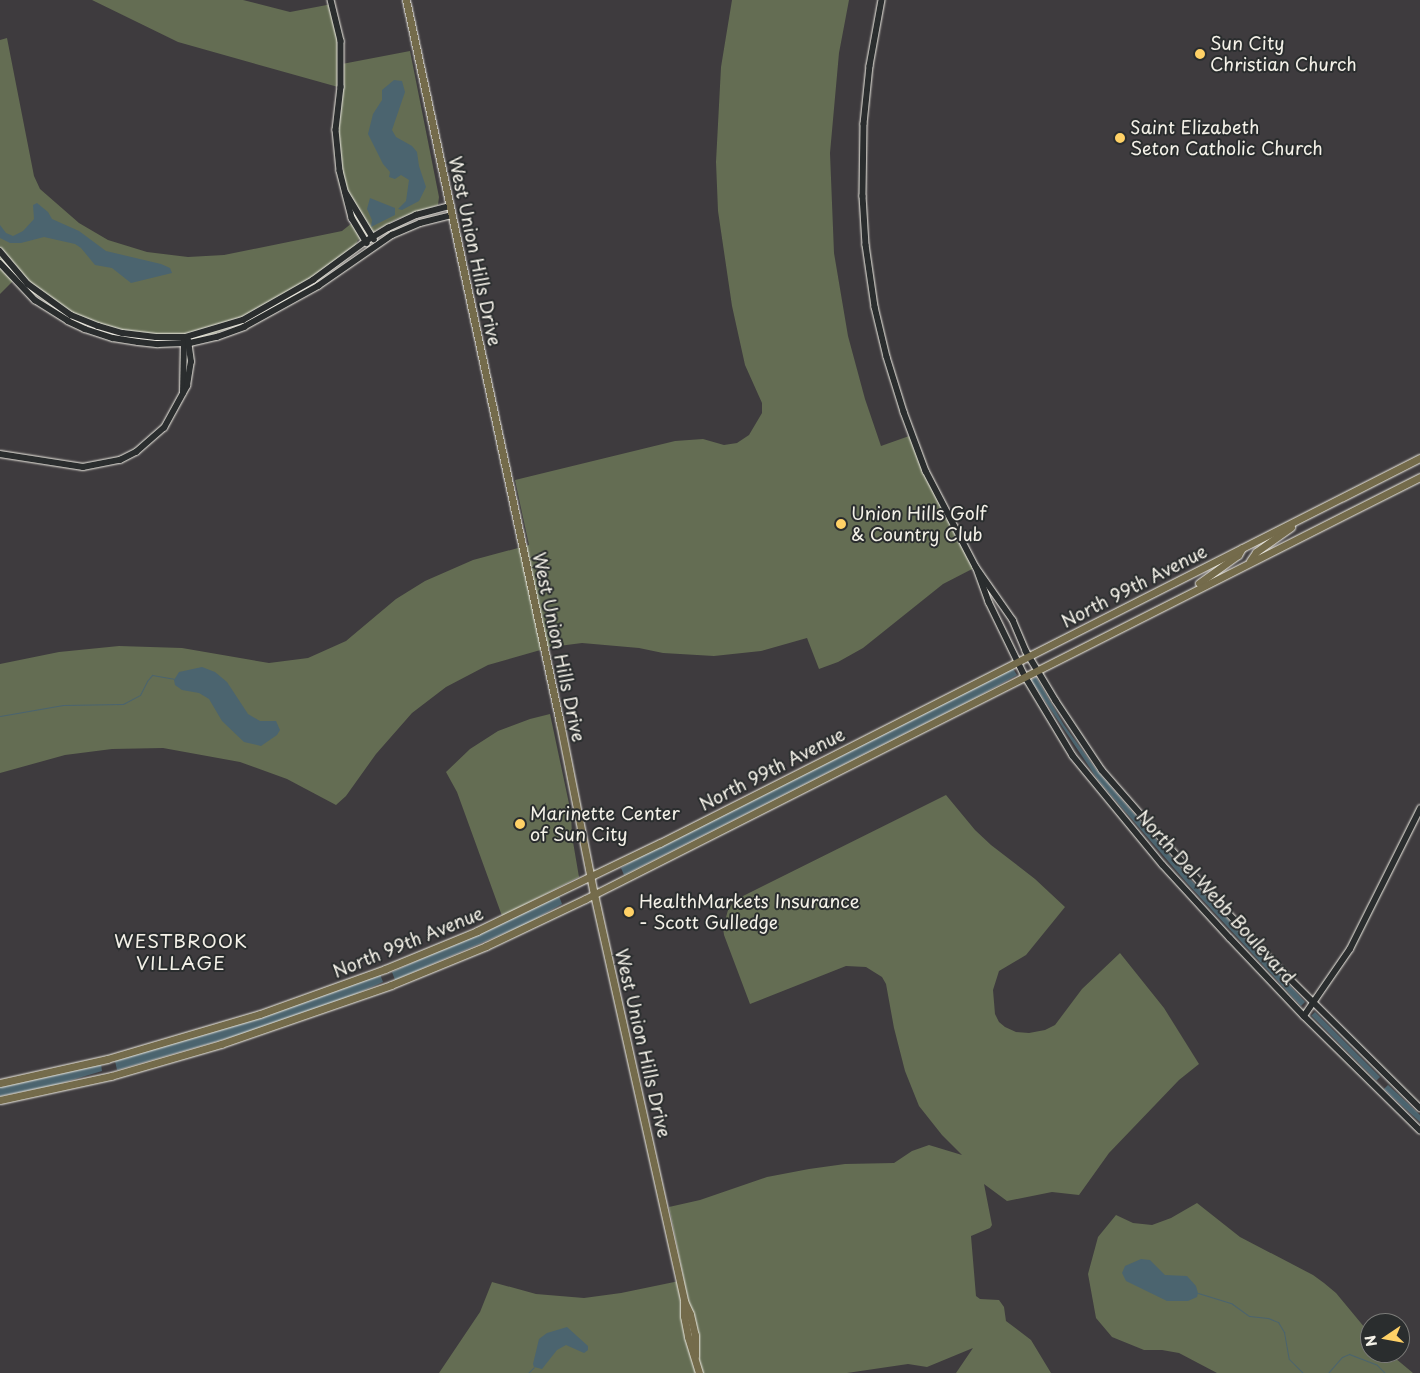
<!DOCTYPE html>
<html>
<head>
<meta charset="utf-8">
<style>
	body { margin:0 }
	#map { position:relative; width:1420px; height:1373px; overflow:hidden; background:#3e3b3e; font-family:"Playpen Sans",sans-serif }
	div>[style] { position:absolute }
	.green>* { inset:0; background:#646d53 }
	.water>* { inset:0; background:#4b646f; transform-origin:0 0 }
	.stream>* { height:1px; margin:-0.5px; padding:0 0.5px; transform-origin:0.5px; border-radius:0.5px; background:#4b646f }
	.roads { filter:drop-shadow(0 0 1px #f4f1e8) drop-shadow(0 0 1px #f4f1e8) }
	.minor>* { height:5.5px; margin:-2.75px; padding:0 2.75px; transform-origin:2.75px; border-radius:2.75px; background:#2a2d2e }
	.major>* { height:7px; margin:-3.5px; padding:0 3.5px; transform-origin:3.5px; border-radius:3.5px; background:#746b4b }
	.dots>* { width:14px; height:14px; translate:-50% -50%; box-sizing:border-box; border:2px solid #2a2d2e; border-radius:50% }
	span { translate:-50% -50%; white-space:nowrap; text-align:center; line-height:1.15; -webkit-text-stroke:4px #2a2d2e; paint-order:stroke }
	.poi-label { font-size:18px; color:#f4f1e8 }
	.left { translate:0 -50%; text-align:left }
	.street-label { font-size:18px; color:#f4f1e8 }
	.neighbourhood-label { font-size:19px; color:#f4f1e8; letter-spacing:1px }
	.north { position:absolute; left:1360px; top:1313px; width:50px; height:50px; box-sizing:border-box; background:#2a2d2e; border:1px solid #7b7b78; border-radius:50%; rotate:258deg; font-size:14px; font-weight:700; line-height:20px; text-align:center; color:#f4f1e8 }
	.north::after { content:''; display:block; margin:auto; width:18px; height:22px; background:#ffd166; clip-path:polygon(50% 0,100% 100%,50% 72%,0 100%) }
</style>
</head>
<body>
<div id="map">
	<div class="green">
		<i style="clip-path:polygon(92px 0,243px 0,290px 12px,332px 4px,342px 64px,410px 51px,439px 197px,438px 205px,397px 219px,358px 240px,348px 258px,320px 279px,265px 313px,214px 334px,186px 341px,139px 338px,113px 333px,78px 322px,34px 294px,17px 277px,0 294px,0 40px,7px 38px,34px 176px,40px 189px,79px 223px,108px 240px,147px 252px,188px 257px,224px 255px,342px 231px,352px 223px,339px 183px,334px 150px,338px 87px,178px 42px)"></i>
		<i style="clip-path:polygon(732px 0,849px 0,839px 53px,830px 153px,834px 253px,848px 336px,865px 399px,881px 446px,912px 435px,920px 457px,976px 567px,943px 584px,863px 648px,838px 662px,819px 669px,807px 638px,761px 651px,714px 656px,663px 653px,639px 648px,582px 643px,551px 647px,488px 665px,446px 687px,412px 713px,376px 754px,346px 796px,336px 805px,287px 779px,240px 762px,163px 748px,112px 749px,65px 755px,0 773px,0 664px,59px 652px,119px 646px,182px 648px,269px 663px,308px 658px,346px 641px,396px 599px,425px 581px,473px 560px,529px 545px,515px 480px,675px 441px,703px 439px,724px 445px,737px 443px,749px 435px,762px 413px,762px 403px,745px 365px,732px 306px,718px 211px,716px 162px,721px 67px)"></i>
		<i style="clip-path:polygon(550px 714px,571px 813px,572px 836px,579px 877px,502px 916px,457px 792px,446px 772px,470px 749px,498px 731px,530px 719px)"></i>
		<i style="clip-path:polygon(946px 795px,975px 830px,991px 845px,1035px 879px,1065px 907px,1026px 955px,999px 971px,993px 990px,995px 1014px,999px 1022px,1005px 1027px,1016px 1032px,1029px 1033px,1045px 1030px,1055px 1025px,1082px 989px,1120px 953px,1164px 1008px,1199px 1064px,1179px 1080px,1109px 1153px,1079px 1195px,1052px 1192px,1007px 1201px,984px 1184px,992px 1225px,990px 1228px,971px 1236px,976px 1296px,980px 1299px,999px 1300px,1004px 1307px,1006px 1321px,1031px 1340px,1051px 1373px,956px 1373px,973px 1348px,927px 1367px,908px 1364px,847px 1373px,439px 1373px,480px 1312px,492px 1282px,536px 1294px,584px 1298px,621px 1293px,684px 1280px,669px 1207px,700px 1200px,767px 1177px,809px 1169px,845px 1164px,894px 1163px,912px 1151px,929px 1145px,962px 1155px,942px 1135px,919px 1106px,905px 1071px,894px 1028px,886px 984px,882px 977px,866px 967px,846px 966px,750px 1004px,724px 935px,723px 928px,728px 910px,735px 900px)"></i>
		<i style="clip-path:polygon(1197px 1203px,1240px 1237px,1313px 1275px,1324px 1283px,1336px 1293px,1370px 1334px,1370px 1353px,1389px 1353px,1413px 1373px,1217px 1373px,1179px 1353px,1162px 1350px,1144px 1350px,1112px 1337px,1096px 1318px,1088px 1274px,1098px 1237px,1116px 1215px,1133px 1223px,1152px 1225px,1171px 1218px)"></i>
	</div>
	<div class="water">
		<i style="clip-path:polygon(394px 80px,402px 81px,405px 92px,392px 130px,396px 137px,412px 146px,417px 152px,419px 166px,426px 187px,419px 201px,402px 210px,398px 209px,406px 201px,409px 180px,401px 175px,395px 179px,389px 177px,390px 172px,383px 164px,368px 134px,373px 114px,382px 100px,382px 90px)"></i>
		<i style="clip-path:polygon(370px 198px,395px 208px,395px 215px,371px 227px,372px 220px,367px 209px)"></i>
		<i style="clip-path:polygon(37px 203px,48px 212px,52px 219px,79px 231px,106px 251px,161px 264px,170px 268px,172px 273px,131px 283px,112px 268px,95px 265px,81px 248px,75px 244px,44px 237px,21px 243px,10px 243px,0 238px,0 225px,6px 233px,13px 236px,23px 231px,34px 219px,33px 205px)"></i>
		<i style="clip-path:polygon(202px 667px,215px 672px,227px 682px,248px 714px,260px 721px,276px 721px,280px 730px,277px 735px,261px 746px,244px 742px,222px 721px,209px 699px,199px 693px,182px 690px,175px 685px,174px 680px,179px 672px)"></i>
		<i style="clip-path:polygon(1012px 667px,1017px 675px,975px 698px,624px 875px,621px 868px,653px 848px)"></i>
		<i style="clip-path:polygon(1036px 677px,1064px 725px,1098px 772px,1190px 879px,1305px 1002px,1301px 1006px,1187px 883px,1098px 780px,1031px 680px)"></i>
		<i style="clip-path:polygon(559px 896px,562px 904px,526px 924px,395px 980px,392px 972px)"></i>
		<i style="clip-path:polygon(380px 974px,383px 982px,337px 1002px,246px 1033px,117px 1070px,115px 1061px,256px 1018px)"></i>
		<i style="left:1315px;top:1012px;width:92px;height:5px;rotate:45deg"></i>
		<i style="clip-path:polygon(101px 1064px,102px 1071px,55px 1085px,0 1096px,0 1086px)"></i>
		<i style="clip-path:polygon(1388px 1085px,1420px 1115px,1420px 1122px,1384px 1089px)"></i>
		<i style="clip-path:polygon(1141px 1259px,1150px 1260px,1165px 1275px,1187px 1276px,1196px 1286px,1198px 1293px,1197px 1297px,1188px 1301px,1167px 1301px,1126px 1281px,1122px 1273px,1125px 1266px)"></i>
		<i style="clip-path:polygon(567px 1327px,588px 1346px,588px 1350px,584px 1353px,566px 1345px,557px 1350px,542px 1369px,534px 1367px,533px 1364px,539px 1339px,547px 1333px)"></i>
	</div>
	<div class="stream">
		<i style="left:0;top:716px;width:64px;rotate:-9.9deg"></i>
		<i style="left:63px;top:705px;width:60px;rotate:-1deg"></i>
		<i style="left:123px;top:704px;width:19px;rotate:-28deg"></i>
		<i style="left:140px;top:695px;width:16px;rotate:-63deg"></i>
		<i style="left:147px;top:681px;width:8px;rotate:-50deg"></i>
		<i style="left:152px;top:675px;width:22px;rotate:10deg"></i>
		<i style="left:1198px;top:1293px;width:34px;rotate:17deg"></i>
		<i style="left:1231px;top:1303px;width:22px;rotate:36deg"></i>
		<i style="left:1249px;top:1316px;width:19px;rotate:6deg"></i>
		<i style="left:1268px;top:1318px;width:11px;rotate:22deg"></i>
		<i style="left:1278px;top:1322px;width:12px;rotate:59deg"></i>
		<i style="left:1284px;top:1332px;width:27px;rotate:80deg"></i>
		<i style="left:1289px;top:1359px;width:20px;rotate:45deg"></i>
		<i style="left:528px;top:1373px;width:8px;rotate:-45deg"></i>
		<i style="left:1328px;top:1373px;width:21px;rotate:-49deg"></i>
		<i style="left:1342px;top:1357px;width:8px;rotate:-23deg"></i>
		<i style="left:1349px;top:1354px;width:30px;rotate:21deg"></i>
		<i style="left:1377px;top:1365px;width:11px;rotate:45deg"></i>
	</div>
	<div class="roads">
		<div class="minor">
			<i style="left:331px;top:0;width:42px;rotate:76.3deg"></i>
			<i style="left:341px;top:41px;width:46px;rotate:90deg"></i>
			<i style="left:341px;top:87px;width:43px;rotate:96.6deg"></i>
			<i style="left:336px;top:130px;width:41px;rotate:84.4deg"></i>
			<i style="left:340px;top:171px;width:49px;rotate:75.7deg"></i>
			<i style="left:352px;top:218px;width:29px;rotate:59deg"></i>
			<i style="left:882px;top:0;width:67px;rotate:100.3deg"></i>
			<i style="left:870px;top:66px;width:58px;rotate:95.9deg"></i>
			<i style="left:864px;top:124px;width:72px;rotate:90.8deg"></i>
			<i style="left:863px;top:196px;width:49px;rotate:86.5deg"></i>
			<i style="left:866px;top:245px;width:63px;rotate:81.7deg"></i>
			<i style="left:875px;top:307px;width:51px;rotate:76.5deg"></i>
			<i style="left:887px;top:357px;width:58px;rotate:72.8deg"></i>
			<i style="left:904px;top:412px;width:63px;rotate:69.6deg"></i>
			<i style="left:926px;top:471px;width:108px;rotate:62.5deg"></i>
			<i style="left:976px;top:567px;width:65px;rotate:55.1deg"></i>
			<i style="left:1013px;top:620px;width:34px;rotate:67deg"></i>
			<i style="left:1026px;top:651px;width:58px;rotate:59deg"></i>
			<i style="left:1056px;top:701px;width:83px;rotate:56.3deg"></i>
			<i style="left:1102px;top:770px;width:161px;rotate:48.8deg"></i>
			<i style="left:1208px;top:891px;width:103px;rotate:47.4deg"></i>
			<i style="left:1278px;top:967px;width:200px;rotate:44.8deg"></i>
			<i style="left:346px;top:193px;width:54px;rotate:58.7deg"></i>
			<i style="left:0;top:251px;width:43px;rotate:49.7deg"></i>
			<i style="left:28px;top:284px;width:53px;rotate:35.8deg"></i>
			<i style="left:71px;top:315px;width:29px;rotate:22deg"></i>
			<i style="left:98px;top:326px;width:26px;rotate:16deg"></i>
			<i style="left:123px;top:333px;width:33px;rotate:7deg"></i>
			<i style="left:156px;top:337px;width:30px"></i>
			<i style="left:186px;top:337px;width:59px;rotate:-16.6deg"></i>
			<i style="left:243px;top:320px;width:81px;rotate:-29.7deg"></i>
			<i style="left:313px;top:280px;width:66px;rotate:-36.3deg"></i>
			<i style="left:366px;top:241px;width:26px;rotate:-31deg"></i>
			<i style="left:388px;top:228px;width:31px;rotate:-25deg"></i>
			<i style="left:416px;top:215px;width:35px;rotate:-15deg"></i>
			<i style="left:0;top:263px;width:51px;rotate:46.6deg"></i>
			<i style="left:35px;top:300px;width:39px;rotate:32deg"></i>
			<i style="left:68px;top:321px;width:19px;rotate:25deg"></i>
			<i style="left:85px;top:329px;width:29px;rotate:18deg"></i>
			<i style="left:113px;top:338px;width:25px;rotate:9deg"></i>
			<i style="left:138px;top:342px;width:20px;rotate:6deg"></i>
			<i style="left:158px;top:344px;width:32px;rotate:-2deg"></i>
			<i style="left:190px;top:343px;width:28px;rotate:-13deg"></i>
			<i style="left:217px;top:337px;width:29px;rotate:-20deg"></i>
			<i style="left:244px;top:327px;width:85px;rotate:-29deg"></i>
			<i style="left:318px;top:286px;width:90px;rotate:-34.6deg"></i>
			<i style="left:392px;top:235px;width:30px;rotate:-23deg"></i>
			<i style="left:420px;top:223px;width:33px;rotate:-14deg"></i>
			<i style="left:183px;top:393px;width:52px;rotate:-88.9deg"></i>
			<i style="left:0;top:454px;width:84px;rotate:8.9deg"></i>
			<i style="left:83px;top:467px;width:38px;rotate:-11deg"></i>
			<i style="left:120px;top:460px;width:18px;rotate:-27deg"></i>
			<i style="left:136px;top:452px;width:37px;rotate:-41deg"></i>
			<i style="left:164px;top:428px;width:48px;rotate:-61.3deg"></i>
			<i style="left:187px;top:386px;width:24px;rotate:-81deg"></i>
			<i style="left:191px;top:362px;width:22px;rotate:-98deg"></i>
			<i style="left:977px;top:569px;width:35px;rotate:70deg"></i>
			<i style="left:989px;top:602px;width:82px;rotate:64.1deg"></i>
			<i style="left:1025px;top:676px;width:93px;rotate:59deg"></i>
			<i style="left:1073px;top:756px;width:141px;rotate:50.5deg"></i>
			<i style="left:1163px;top:865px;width:99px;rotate:47.5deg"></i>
			<i style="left:1230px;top:938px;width:108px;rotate:46.5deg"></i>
			<i style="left:1304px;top:1016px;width:163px;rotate:44.5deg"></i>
			<i style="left:1304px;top:1016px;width:81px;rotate:-55.5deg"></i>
			<i style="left:1350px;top:949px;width:157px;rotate:-63.4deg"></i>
		</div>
		<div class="major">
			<i style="left:406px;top:0;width:739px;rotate:77.98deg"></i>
			<i style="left:560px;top:723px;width:174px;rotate:78.8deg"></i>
			<i style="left:594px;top:894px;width:417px;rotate:77.5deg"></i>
			<i style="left:684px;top:1301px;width:14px;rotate:65deg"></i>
			<i style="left:690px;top:1314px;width:22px;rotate:77deg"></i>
			<i style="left:695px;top:1335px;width:21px;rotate:90deg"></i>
			<i style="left:1250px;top:561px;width:11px;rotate:-56deg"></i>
			<i style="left:1256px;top:552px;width:43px;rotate:-35.5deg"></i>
			<i style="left:1199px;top:583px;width:48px;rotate:-35.7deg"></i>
			<i style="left:1238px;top:555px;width:8px;rotate:-60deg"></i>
			<i style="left:0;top:1083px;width:110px;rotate:-12.6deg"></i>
			<i style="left:107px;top:1059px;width:159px;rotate:-16.4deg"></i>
			<i style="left:260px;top:1014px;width:133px;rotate:-19.8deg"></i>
			<i style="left:385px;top:969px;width:100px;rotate:-22.4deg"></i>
			<i style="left:477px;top:931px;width:203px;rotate:-25.7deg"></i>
			<i style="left:660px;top:843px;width:852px;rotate:-26.87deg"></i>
			<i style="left:0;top:1100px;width:114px;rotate:-12.2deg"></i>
			<i style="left:111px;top:1076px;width:115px;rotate:-16.2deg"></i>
			<i style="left:221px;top:1044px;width:180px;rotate:-19.1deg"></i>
			<i style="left:391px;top:985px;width:103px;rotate:-22.3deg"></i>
			<i style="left:486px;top:946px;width:110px;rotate:-25.4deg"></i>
			<i style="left:585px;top:899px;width:936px;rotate:-26.81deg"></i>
			<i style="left:684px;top:1303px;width:13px;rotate:90deg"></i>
			<i style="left:684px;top:1316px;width:21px;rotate:79deg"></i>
			<i style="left:688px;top:1337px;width:38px;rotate:73deg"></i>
		</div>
	</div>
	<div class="dots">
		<i style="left:1200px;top:54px;background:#ffd166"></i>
		<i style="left:1120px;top:138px;background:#ffd166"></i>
		<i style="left:841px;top:524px;background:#ffd166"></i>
		<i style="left:520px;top:824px;background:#ffd166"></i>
		<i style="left:629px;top:912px;background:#ffd166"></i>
	</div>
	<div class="poi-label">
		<span class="left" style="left:1210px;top:54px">Sun City<br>Christian Church</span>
		<span class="left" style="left:1130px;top:138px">Saint Elizabeth<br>Seton Catholic Church</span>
		<span class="left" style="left:851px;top:524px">Union Hills Golf<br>&amp; Country Club</span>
		<span class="left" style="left:530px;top:824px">Marinette Center<br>of Sun City</span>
		<span class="left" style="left:639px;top:912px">HealthMarkets Insurance<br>- Scott Gulledge</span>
	</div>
	<div class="street-label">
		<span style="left:475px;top:251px;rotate:78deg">West Union Hills Drive</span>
		<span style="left:1134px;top:586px;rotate:-27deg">North 99th Avenue</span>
		<span style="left:559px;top:647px;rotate:78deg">West Union Hills Drive</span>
		<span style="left:772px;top:769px;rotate:-27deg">North 99th Avenue</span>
		<span style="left:1216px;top:897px;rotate:48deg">North Del Webb Boulevard</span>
		<span style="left:408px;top:942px;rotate:-22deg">North 99th Avenue</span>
		<span style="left:643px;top:1043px;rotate:77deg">West Union Hills Drive</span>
	</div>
	<div class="neighbourhood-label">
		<span style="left:181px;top:952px">WESTBROOK<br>VILLAGE</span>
	</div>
	<div class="north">N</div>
</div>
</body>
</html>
